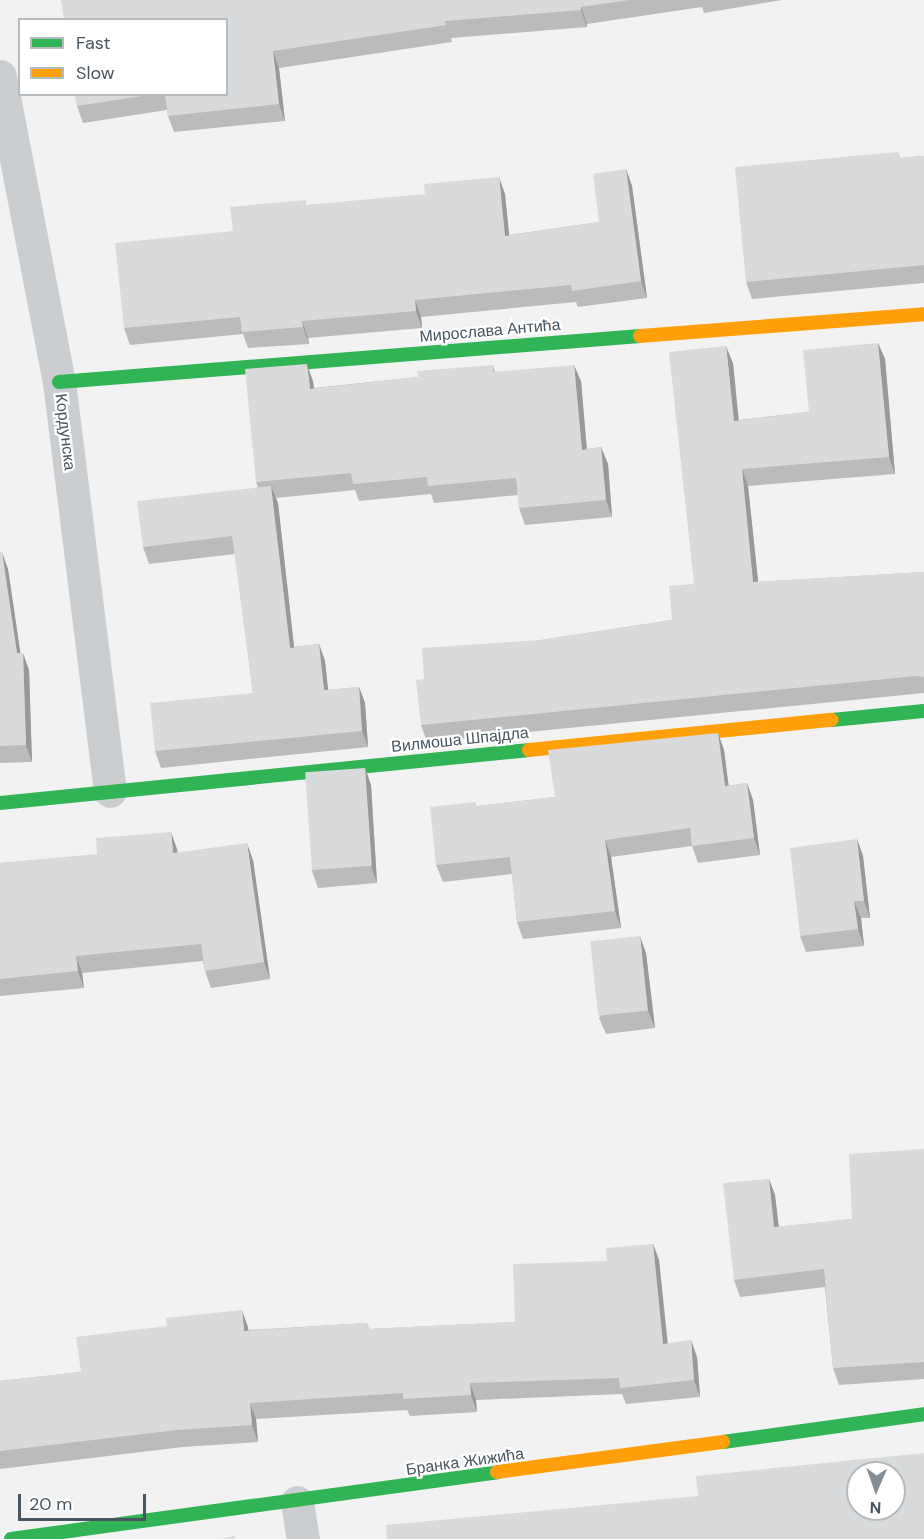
<!DOCTYPE html>
<html>
<head>
<meta charset="utf-8">
<style>
	body { margin:0 }
	#map { position:relative; width:924px; height:1539px; overflow:hidden; background:#f3f2f2; font-family:"DM Sans",sans-serif }
	div>[style] { position:absolute }
	.street>* { height:33px; margin:-16.5px; padding:0 16.5px; transform-origin:16.5px; border-radius:16.5px; background:#cbced1 }
	.fast>* { height:14px; margin:-7px; padding:0 7px; transform-origin:7px; border-radius:7px; background:#30b455 }
	.slow>* { height:14px; margin:-7px; padding:0 7px; transform-origin:7px; border-radius:7px; background:#ff9f0a }
	.wall>* { inset:0; background:#bbbbbc }
	.shaded-wall>* { inset:0; background:#989999 }
	.building>* { inset:0; background:#d9dadb; transform-origin:0 0 }
	span { translate:-50% -50%; white-space:nowrap; text-align:center; line-height:1.15; -webkit-text-stroke:4.5px #fff; paint-order:stroke }
	.street-label { font-size:16px; color:#475660 }
	.legend { position:absolute; left:18px; top:18px; width:210px; height:78px; box-sizing:border-box; background:#fff; border:2px solid #b5bbbf; margin:0; padding:8px 10px; list-style:none; font-size:18px; color:#475660 }
	.legend li { display:flex; align-items:center; gap:12px; height:30px }
	.legend b { width:30px; border:2px solid #b5bbbf }
	.north { position:absolute; left:846px; top:1461px; width:60px; height:60px; box-sizing:border-box; background:#fff; border:2px solid #b5bbbf; border-radius:50%; rotate:182deg; font-size:16px; font-weight:700; line-height:24px; text-align:center; color:#475660 }
	.north::after { content:''; display:block; margin:auto; width:21px; height:27px; background:#838d93; clip-path:polygon(50% 0,100% 100%,50% 72%,0 100%) }
	.scale { position:absolute; left:18px; top:1494px; width:128px; height:27px; box-sizing:border-box; border:3px solid #475660; border-top:0; padding-left:8px; font-size:18px; line-height:21px; white-space:nowrap; color:#475660; -webkit-text-stroke:4px #fff; paint-order:stroke }
</style>
</head>
<body>
<div id="map">
	<div class="street">
		<i style="left:0;top:76px;width:312px;rotate:79.1deg"></i>
		<i style="left:59px;top:382px;width:412px;rotate:82.9deg"></i>
		<i style="left:297px;top:1502px;width:37px;rotate:81deg"></i>
	</div>
	<div class="fast">
		<i style="left:59px;top:382px;width:583px;rotate:-4.53deg"></i>
		<i style="left:832px;top:720px;width:92px;rotate:-5.6deg"></i>
		<i style="left:0;top:803px;width:532px;rotate:-5.72deg"></i>
		<i style="left:723px;top:1442px;width:203px;rotate:-7.9deg"></i>
		<i style="left:11px;top:1539px;width:491px;rotate:-7.8deg"></i>
	</div>
	<div class="slow">
		<i style="left:640px;top:336px;width:285px;rotate:-4.4deg"></i>
		<i style="left:529px;top:750px;width:304px;rotate:-5.7deg"></i>
		<i style="left:497px;top:1472px;width:228px;rotate:-7.6deg"></i>
	</div>
	<div class="wall">
		<i style="clip-path:polygon(61px 0,782px 0,704px 13px,702px 7px,587px 24px,587px 27px,451px 38px,452px 42px,279px 68px,285px 121px,174px 132px,168px 116px,167px 110px,83px 123px,77px 106px,75px 94px,226px 94px)"></i>
		<i style="clip-path:polygon(898px 152px,900px 158px,924px 156px,924px 283px,752px 299px,746px 282px)"></i>
		<i style="clip-path:polygon(626px 169px,632px 186px,647px 298px,578px 307px,576px 302px,421px 317px,422px 328px,308px 338px,309px 344px,248px 348px,243px 334px,130px 345px,124px 328px,233px 231px,308px 205px,505px 194px,509px 235px,599px 222px)"></i>
		<i style="clip-path:polygon(878px 343px,885px 359px,895px 474px,748px 486px,758px 582px,924px 572px,924px 693px,427px 742px,421px 725px,424px 679px,541px 640px,672px 620px,694px 584px,733px 363px,739px 420px,809px 412px)"></i>
		<i style="clip-path:polygon(493px 365px,495px 372px,581px 381px,587px 449px,601px 447px,608px 464px,612px 517px,525px 525px,519px 508px,518px 495px,434px 503px,431px 494px,359px 501px,355px 490px,276px 498px,278px 503px,294px 647px,319px 644px,325px 661px,328px 690px,359px 687px,365px 703px,368px 747px,161px 768px,155px 751px,253px 693px,235px 554px,149px 564px,143px 547px,258px 487px,256px 482px,313px 381px,314px 388px,418px 377px)"></i>
		<i style="clip-path:polygon(0 552px,8px 569px,20px 653px,29px 670px,32px 762px,0 763px)"></i>
		<i style="clip-path:polygon(718px 733px,724px 750px,728px 786px,747px 783px,753px 800px,760px 855px,698px 863px,692px 846px,611px 857px,621px 928px,523px 939px,517px 922px,512px 874px,443px 882px,436px 865px,477px 806px,555px 797px)"></i>
		<i style="clip-path:polygon(365px 768px,371px 785px,377px 883px,318px 888px,312px 871px)"></i>
		<i style="clip-path:polygon(857px 839px,863px 856px,870px 918px,861px 918px,864px 946px,806px 952px,800px 936px)"></i>
		<i style="clip-path:polygon(177px 849px,178px 853px,253px 860px,270px 979px,211px 988px,205px 971px,203px 961px,82px 973px,84px 988px,0 996px,0 863px)"></i>
		<i style="clip-path:polygon(646px 953px,655px 1028px,606px 1034px,599px 1018px)"></i>
		<i style="clip-path:polygon(924px 1149px,924px 1379px,839px 1385px,833px 1368px,825px 1287px,740px 1297px,734px 1280px,769px 1179px,775px 1195px,778px 1227px,852px 1219px)"></i>
		<i style="clip-path:polygon(653px 1244px,659px 1260px,668px 1343px,697px 1357px,700px 1397px,626px 1404px,622px 1394px,476px 1400px,477px 1412px,410px 1416px,407px 1410px,256px 1419px,258px 1442px,183px 1447px,0 1469px,0 1381px,81px 1372px,248px 1327px,248px 1330px,367px 1323px,369px 1329px,515px 1322px,607px 1261px)"></i>
	</div>
	<div class="shaded-wall">
		<i style="clip-path:polygon(581px 7px,587px 24px,587px 27px,581px 10px)"></i>
		<i style="clip-path:polygon(273px 51px,279px 68px,285px 121px,279px 104px)"></i>
		<i style="clip-path:polygon(626px 169px,632px 186px,647px 298px,641px 281px)"></i>
		<i style="clip-path:polygon(499px 177px,505px 194px,511px 253px,505px 236px)"></i>
		<i style="clip-path:polygon(415px 300px,421px 317px,422px 328px,416px 311px)"></i>
		<i style="clip-path:polygon(302px 321px,308px 338px,309px 344px,303px 327px)"></i>
		<i style="clip-path:polygon(878px 343px,885px 359px,895px 474px,889px 457px)"></i>
		<i style="clip-path:polygon(726px 346px,733px 363px,740px 438px,734px 421px)"></i>
		<i style="clip-path:polygon(307px 364px,313px 381px,316px 405px,310px 389px)"></i>
		<i style="clip-path:polygon(574px 365px,581px 381px,588px 466px,582px 450px)"></i>
		<i style="clip-path:polygon(601px 447px,608px 464px,612px 517px,606px 500px)"></i>
		<i style="clip-path:polygon(742px 469px,748px 486px,760px 599px,753px 582px)"></i>
		<i style="clip-path:polygon(271px 486px,278px 503px,296px 664px,290px 648px)"></i>
		<i style="clip-path:polygon(2px 552px,8px 569px,23px 670px,17px 653px)"></i>
		<i style="clip-path:polygon(319px 644px,325px 661px,330px 707px,324px 690px)"></i>
		<i style="clip-path:polygon(23px 653px,29px 670px,32px 762px,26px 745px)"></i>
		<i style="clip-path:polygon(359px 687px,365px 703px,368px 747px,362px 731px)"></i>
		<i style="clip-path:polygon(718px 733px,724px 750px,731px 803px,725px 786px)"></i>
		<i style="clip-path:polygon(365px 768px,371px 785px,377px 883px,371px 866px)"></i>
		<i style="clip-path:polygon(747px 783px,753px 800px,760px 855px,754px 838px)"></i>
		<i style="clip-path:polygon(171px 832px,177px 849px,179px 870px,173px 853px)"></i>
		<i style="clip-path:polygon(857px 839px,863px 856px,870px 918px,864px 901px)"></i>
		<i style="clip-path:polygon(605px 840px,611px 857px,621px 928px,615px 911px)"></i>
		<i style="clip-path:polygon(247px 843px,253px 860px,270px 979px,264px 962px)"></i>
		<i style="clip-path:polygon(854px 901px,861px 918px,864px 946px,858px 929px)"></i>
		<i style="clip-path:polygon(640px 936px,646px 953px,655px 1028px,648px 1011px)"></i>
		<i style="clip-path:polygon(76px 956px,82px 973px,84px 988px,78px 971px)"></i>
		<i style="clip-path:polygon(769px 1179px,775px 1195px,781px 1244px,774px 1227px)"></i>
		<i style="clip-path:polygon(653px 1244px,659px 1260px,669px 1360px,663px 1344px)"></i>
		<i style="clip-path:polygon(242px 1310px,248px 1327px,250px 1348px,244px 1331px)"></i>
		<i style="clip-path:polygon(691px 1340px,697px 1357px,700px 1397px,694px 1380px)"></i>
		<i style="clip-path:polygon(470px 1383px,476px 1400px,477px 1412px,471px 1395px)"></i>
		<i style="clip-path:polygon(250px 1403px,256px 1419px,258px 1442px,252px 1425px)"></i>
	</div>
	<div class="building">
		<i style="clip-path:polygon(61px 0,629px 0,581px 7px,581px 10px,445px 21px,446px 25px,273px 51px,279px 104px,168px 116px,165px 94px,226px 94px,226px 20px,64px 20px)"></i>
		<i style="clip-path:polygon(75px 94px,155px 94px,77px 106px)"></i>
		<i style="clip-path:polygon(898px 152px,899px 158px,924px 156px,924px 265px,746px 282px,735px 167px)"></i>
		<i style="clip-path:polygon(626px 169px,641px 281px,572px 291px,571px 285px,415px 300px,416px 311px,302px 321px,303px 327px,242px 332px,240px 317px,124px 328px,115px 243px,233px 231px,230px 207px,306px 200px,306px 205px,425px 194px,424px 184px,499px 177px,505px 236px,599px 222px,593px 174px)"></i>
		<i style="clip-path:polygon(878px 343px,889px 457px,742px 469px,753px 582px,924px 572px,924px 677px,916px 676px,421px 725px,416px 680px,424px 679px,422px 648px,541px 640px,672px 620px,669px 586px,694px 584px,669px 352px,726px 346px,734px 421px,809px 412px,803px 350px)"></i>
		<i style="clip-path:polygon(307px 364px,310px 389px,418px 377px,417px 371px,493px 365px,493px 372px,574px 365px,582px 450px,601px 447px,606px 500px,519px 508px,516px 478px,428px 486px,427px 477px,353px 484px,351px 473px,256px 482px,245px 369px)"></i>
		<i style="clip-path:polygon(271px 486px,290px 648px,319px 644px,324px 690px,359px 687px,362px 731px,155px 751px,150px 703px,253px 693px,232px 536px,143px 547px,137px 501px)"></i>
		<i style="clip-path:polygon(0 552px,2px 552px,17px 653px,23px 653px,26px 745px,0 746px)"></i>
		<i style="clip-path:polygon(718px 733px,725px 786px,747px 783px,754px 838px,692px 846px,690px 828px,605px 840px,615px 911px,517px 922px,510px 857px,436px 865px,430px 807px,476px 802px,476px 806px,555px 797px,548px 750px)"></i>
		<i style="left:365px;top:768px;width:98px;height:60px;rotate:86deg"></i>
		<i style="clip-path:polygon(171px 832px,173px 853px,247px 843px,264px 962px,205px 971px,201px 944px,76px 956px,78px 971px,0 979px,0 863px,97px 854px,96px 838px)"></i>
		<i style="clip-path:polygon(857px 839px,864px 901px,854px 901px,858px 929px,800px 936px,790px 848px)"></i>
		<i style="left:640px;top:936px;width:75px;height:50px;rotate:84deg"></i>
		<i style="clip-path:polygon(924px 1149px,924px 1362px,833px 1368px,824px 1269px,734px 1280px,723px 1183px,769px 1179px,774px 1227px,852px 1219px,849px 1154px)"></i>
		<i style="clip-path:polygon(653px 1244px,663px 1344px,691px 1340px,694px 1380px,620px 1388px,619px 1378px,470px 1383px,471px 1395px,403px 1399px,403px 1393px,250px 1403px,252px 1425px,177px 1430px,0 1451px,0 1381px,81px 1372px,76px 1337px,167px 1326px,166px 1318px,242px 1310px,244px 1331px,367px 1323px,368px 1329px,515px 1322px,513px 1264px,607px 1261px,606px 1248px)"></i>
		<i style="clip-path:polygon(evenodd,924px 1453px,924px 1539px,387px 1539px,386px 1525px,698px 1496px,696px 1476px,924px 1453px,858px 1473px,894px 1473px,894px 1509px,858px 1509px,858px 1473px)"></i>
		<i style="clip-path:polygon(235px 1536px,235px 1539px,222px 1539px)"></i>
	</div>
	<div class="street-label">
		<span style="left:490px;top:331px;rotate:-5deg">Мирослава Антића</span>
		<span style="left:65px;top:432px;rotate:83deg">Кордунска</span>
		<span style="left:460px;top:740px;rotate:-6deg">Вилмоша Шпајдла</span>
		<span style="left:465px;top:1462px;rotate:-8deg">Бранка Жижића</span>
	</div>
	<ul class="legend">
	<li><b style="height:8px;background:#30b455"></b>Fast</li>
	<li><b style="height:8px;background:#ff9f0a"></b>Slow</li>
	</ul>
	<div class="north">N</div>
	<div class="scale">20 m</div>
</div>
</body>
</html>
